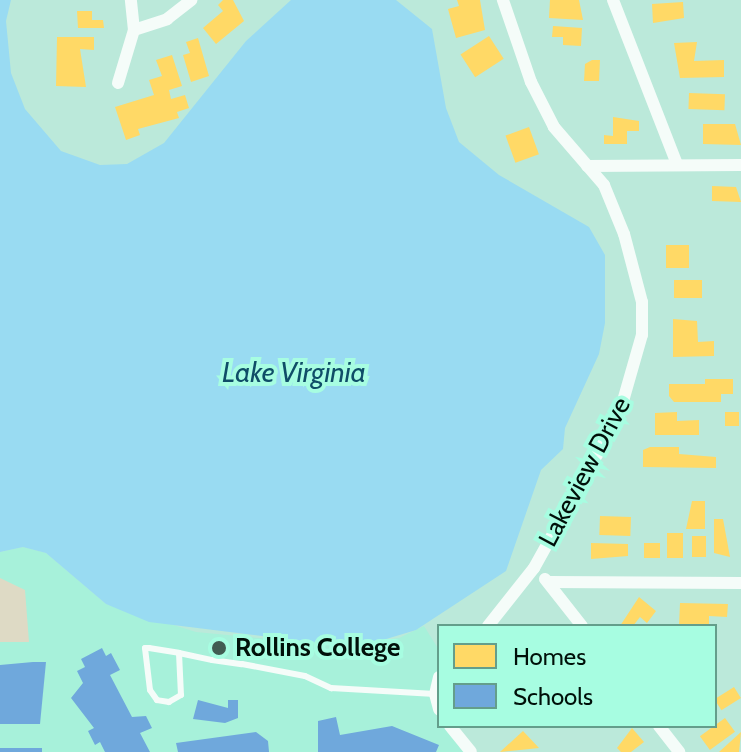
<!DOCTYPE html>
<html>
<head>
<meta charset="utf-8">
<style>
	body { margin:0 }
	#map { position:relative; width:741px; height:752px; overflow:hidden; background:#bbe9da; font-family:Cabin,sans-serif }
	div>[style] { position:absolute }
	.built>* { inset:0; background:#a7f1da }
	.green>* { inset:0; background:#dedac5 }
	.water>* { inset:0; background:#99dbf2 }
	.homes>* { inset:0; background:#ffd966; transform-origin:0 0 }
	.schools>* { inset:0; background:#6fa8dc; transform-origin:0 0 }
	.service>* { height:6px; margin:-3px; padding:0 3px; transform-origin:3px; border-radius:3px; background:#f5fcf9 }
	.minor>* { height:12px; margin:-6px; padding:0 6px; transform-origin:6px; border-radius:6px; background:#f5fcf9 }
	.dots>* { width:22px; height:22px; translate:-50% -50%; box-sizing:border-box; border:4px solid #a7fde1; border-radius:50% }
	span { translate:-50% -50%; white-space:nowrap; text-align:center; line-height:1.15; -webkit-text-stroke:8px #a7fde1; paint-order:stroke }
	.street-label { font-size:26px; color:#001009 }
	.poi-label { font-size:26px; color:#001009; font-weight:700 }
	.left { translate:0 -50%; text-align:left }
	.water-label { font-size:28px; color:#0f4d67; font-style:italic }
	.legend { position:absolute; left:437px; top:624px; width:280px; height:104px; box-sizing:border-box; background:#a7fde1; border:2px solid #649e8b; margin:0; padding:10px 14px; list-style:none; font-size:24px; color:#001009 }
	.legend li { display:flex; align-items:center; gap:16px; height:40px }
	.legend b { width:40px; border:2px solid #649e8b }
</style>
</head>
<body>
<div id="map">
	<div class="built">
		<i style="clip-path:polygon(23px 547px,46px 553px,106px 604px,196px 632px,342px 646px,399px 638px,424px 626px,439px 650px,439px 669px,430px 686px,439px 726px,447px 726px,467px 752px,0 752px,0 552px)"></i>
	</div>
	<div class="green">
		<i style="clip-path:polygon(0 578px,25px 590px,29px 642px,0 642px)"></i>
	</div>
	<div class="water">
		<i style="clip-path:polygon(0 0,11px 0,6px 21px,11px 73px,25px 109px,61px 151px,100px 165px,127px 164px,164px 143px,246px 41px,291px 0,396px 0,432px 29px,446px 108px,459px 142px,499px 175px,589px 227px,605px 255px,605px 323px,599px 354px,565px 428px,563px 449px,541px 470px,506px 571px,416px 630px,363px 646px,342px 646px,149px 622px,106px 604px,46px 553px,23px 547px,0 552px)"></i>
	</div>
	<div class="homes">
		<i style="clip-path:polygon(223px 0,233px 0,244px 21px,216px 44px,203px 28px,223px 11px,218px 5px)"></i>
		<i style="clip-path:polygon(457px 0,480px 0,485px 30px,456px 38px,448px 9px,459px 6px)"></i>
		<i style="clip-path:polygon(550px 0,579px 0,583px 20px,549px 18px)"></i>
		<i style="clip-path:polygon(683px 2px,684px 18px,653px 23px,652px 4px)"></i>
		<i style="clip-path:polygon(77px 11px,92px 11px,92px 20px,103px 20px,104px 28px,78px 28px)"></i>
		<i style="clip-path:polygon(553px 26px,582px 28px,581px 46px,563px 45px,563px 37px,552px 37px)"></i>
		<i style="left:489px;top:36px;width:27px;height:34px;rotate:57deg"></i>
		<i style="clip-path:polygon(57px 37px,94px 37px,94px 50px,80px 49px,86px 87px,56px 86px)"></i>
		<i style="clip-path:polygon(198px 38px,209px 76px,191px 82px,183px 55px,190px 53px,186px 42px)"></i>
		<i style="clip-path:polygon(697px 42px,694px 61px,724px 60px,724px 77px,680px 78px,674px 43px)"></i>
		<i style="clip-path:polygon(172px 55px,182px 86px,169px 90px,171px 99px,185px 95px,189px 108px,177px 112px,179px 118px,138px 129px,140px 135px,126px 140px,115px 107px,154px 95px,149px 80px,162px 76px,156px 60px)"></i>
		<i style="clip-path:polygon(592px 60px,600px 60px,599px 81px,584px 81px,585px 64px)"></i>
		<i style="left:689px;top:93px;width:36px;height:16px;rotate:2deg"></i>
		<i style="clip-path:polygon(613px 117px,639px 121px,639px 131px,627px 131px,627px 144px,604px 144px,604px 135px,613px 136px)"></i>
		<i style="clip-path:polygon(703px 124px,735px 124px,741px 145px,703px 144px)"></i>
		<i style="left:529px;top:127px;width:29px;height:25px;rotate:70deg"></i>
		<i style="clip-path:polygon(712px 186px,736px 187px,741px 202px,712px 201px)"></i>
		<i style="left:666px;top:245px;width:23px;height:23px"></i>
		<i style="left:702px;top:280px;width:18px;height:28px;rotate:90deg"></i>
		<i style="clip-path:polygon(673px 319px,697px 321px,698px 342px,714px 341px,714px 356px,673px 357px)"></i>
		<i style="clip-path:polygon(705px 379px,733px 379px,733px 394px,721px 394px,721px 402px,674px 402px,669px 396px,669px 384px,705px 384px)"></i>
		<i style="clip-path:polygon(677px 412px,677px 421px,699px 420px,699px 435px,655px 435px,655px 413px)"></i>
		<i style="left:739px;top:412px;width:14px;height:14px;rotate:90deg"></i>
		<i style="clip-path:polygon(650px 447px,679px 447px,679px 454px,716px 457px,716px 468px,643px 467px,643px 450px)"></i>
		<i style="clip-path:polygon(692px 501px,705px 501px,705px 529px,686px 529px)"></i>
		<i style="left:600px;top:516px;width:31px;height:19px;rotate:2deg"></i>
		<i style="clip-path:polygon(714px 519px,723px 519px,730px 557px,714px 553px)"></i>
		<i style="left:667px;top:533px;width:16px;height:25px"></i>
		<i style="left:692px;top:536px;width:14px;height:21px"></i>
		<i style="clip-path:polygon(591px 543px,628px 544px,628px 556px,591px 559px)"></i>
		<i style="left:644px;top:543px;width:16px;height:15px"></i>
		<i style="clip-path:polygon(639px 597px,656px 611px,647px 623px,640px 617px,633px 626px,620px 626px)"></i>
		<i style="clip-path:polygon(680px 603px,728px 604px,727px 617px,709px 616px,709px 626px,679px 626px)"></i>
		<i style="left:734px;top:687px;width:13px;height:23px;rotate:58deg"></i>
		<i style="left:725px;top:718px;width:17px;height:31px;rotate:54deg"></i>
		<i style="clip-path:polygon(632px 728px,644px 742px,631px 752px,621px 752px,617px 748px)"></i>
		<i style="clip-path:polygon(523px 731px,539px 748px,500px 752px)"></i>
		<i style="clip-path:polygon(741px 732px,739px 752px,719px 752px)"></i>
	</div>
	<div class="schools">
		<i style="clip-path:polygon(102px 648px,106px 656px,111px 653px,120px 670px,110px 675px,132px 717px,146px 716px,152px 728px,140px 733px,150px 752px,105px 752px,100px 742px,95px 745px,88px 731px,94px 728px,71px 698px,83px 683px,77px 671px,85px 667px,81px 659px)"></i>
		<i style="clip-path:polygon(33px 662px,46px 662px,40px 724px,0 724px,0 665px)"></i>
		<i style="clip-path:polygon(198px 700px,228px 708px,228px 700px,238px 700px,238px 718px,225px 723px,193px 719px)"></i>
		<i style="clip-path:polygon(336px 717px,340px 735px,392px 726px,439px 745px,436px 752px,318px 752px,318px 721px)"></i>
		<i style="clip-path:polygon(256px 732px,268px 741px,269px 752px,178px 752px,176px 743px)"></i>
		<i style="left:0;top:748px;width:42px;height:4px"></i>
	</div>
	<div class="service">
		<i style="left:179px;top:653px;width:42px;rotate:87.3deg"></i>
		<i style="left:181px;top:695px;width:14px;rotate:150deg"></i>
		<i style="left:169px;top:702px;width:12px;rotate:-171deg"></i>
		<i style="left:157px;top:700px;width:12px;rotate:-125deg"></i>
		<i style="left:150px;top:690px;width:42px;rotate:-96.8deg"></i>
		<i style="left:145px;top:648px;width:4px"></i>
		<i style="left:149px;top:648px;width:30px;rotate:9deg"></i>
		<i style="left:179px;top:653px;width:34px;rotate:12deg"></i>
		<i style="left:212px;top:660px;width:30px;rotate:8deg"></i>
		<i style="left:242px;top:664px;width:64px;rotate:10.8deg"></i>
		<i style="left:305px;top:676px;width:29px;rotate:25deg"></i>
		<i style="left:331px;top:688px;width:104px;rotate:3.3deg"></i>
	</div>
	<div class="minor">
		<i style="left:613px;top:0;width:174px;rotate:68.7deg"></i>
		<i style="left:134px;top:30px;width:35px;rotate:-18deg"></i>
		<i style="left:167px;top:19px;width:31px;rotate:-38deg"></i>
		<i style="left:118px;top:83px;width:55px;rotate:-73.2deg"></i>
		<i style="left:134px;top:30px;width:30px;rotate:-96deg"></i>
		<i style="left:587px;top:166px;width:154px;rotate:-0.4deg"></i>
		<i style="left:545px;top:579px;width:60px;rotate:51.8deg"></i>
		<i style="left:548px;top:582px;width:193px;rotate:0.3deg"></i>
		<i style="left:488px;top:626px;width:74px;rotate:-51.6deg"></i>
		<i style="left:534px;top:568px;width:175px;rotate:-60.9deg"></i>
		<i style="left:619px;top:415px;width:83px;rotate:-74deg"></i>
		<i style="left:642px;top:335px;width:33px;rotate:-90deg"></i>
		<i style="left:642px;top:302px;width:70px;rotate:-104.8deg"></i>
		<i style="left:624px;top:234px;width:53px;rotate:-112.2deg"></i>
		<i style="left:604px;top:185px;width:77px;rotate:-130.8deg"></i>
		<i style="left:554px;top:127px;width:51px;rotate:-117.1deg"></i>
		<i style="left:531px;top:82px;width:87px;rotate:-108.9deg"></i>
		<i style="left:439px;top:677px;width:17px;rotate:103deg"></i>
		<i style="left:435px;top:694px;width:16px;rotate:75deg"></i>
		<i style="left:450px;top:726px;width:33px;rotate:51deg"></i>
		<i style="left:659px;top:726px;width:33px;rotate:52deg"></i>
	</div>
	<div class="dots">
		<i style="left:219px;top:648px;background:#415c52"></i>
	</div>
	<div class="street-label">
		<span style="left:585px;top:472px;rotate:-62deg">Lakeview Drive</span>
	</div>
	<div class="poi-label">
		<span class="left" style="left:235px;top:648px">Rollins College</span>
	</div>
	<div class="water-label">
		<span style="left:294px;top:372px">Lake Virginia</span>
	</div>
	<ul class="legend">
	<li><b style="height:22px;background:#ffd966"></b>Homes</li>
	<li><b style="height:22px;background:#6fa8dc"></b>Schools</li>
	</ul>
</div>
</body>
</html>
